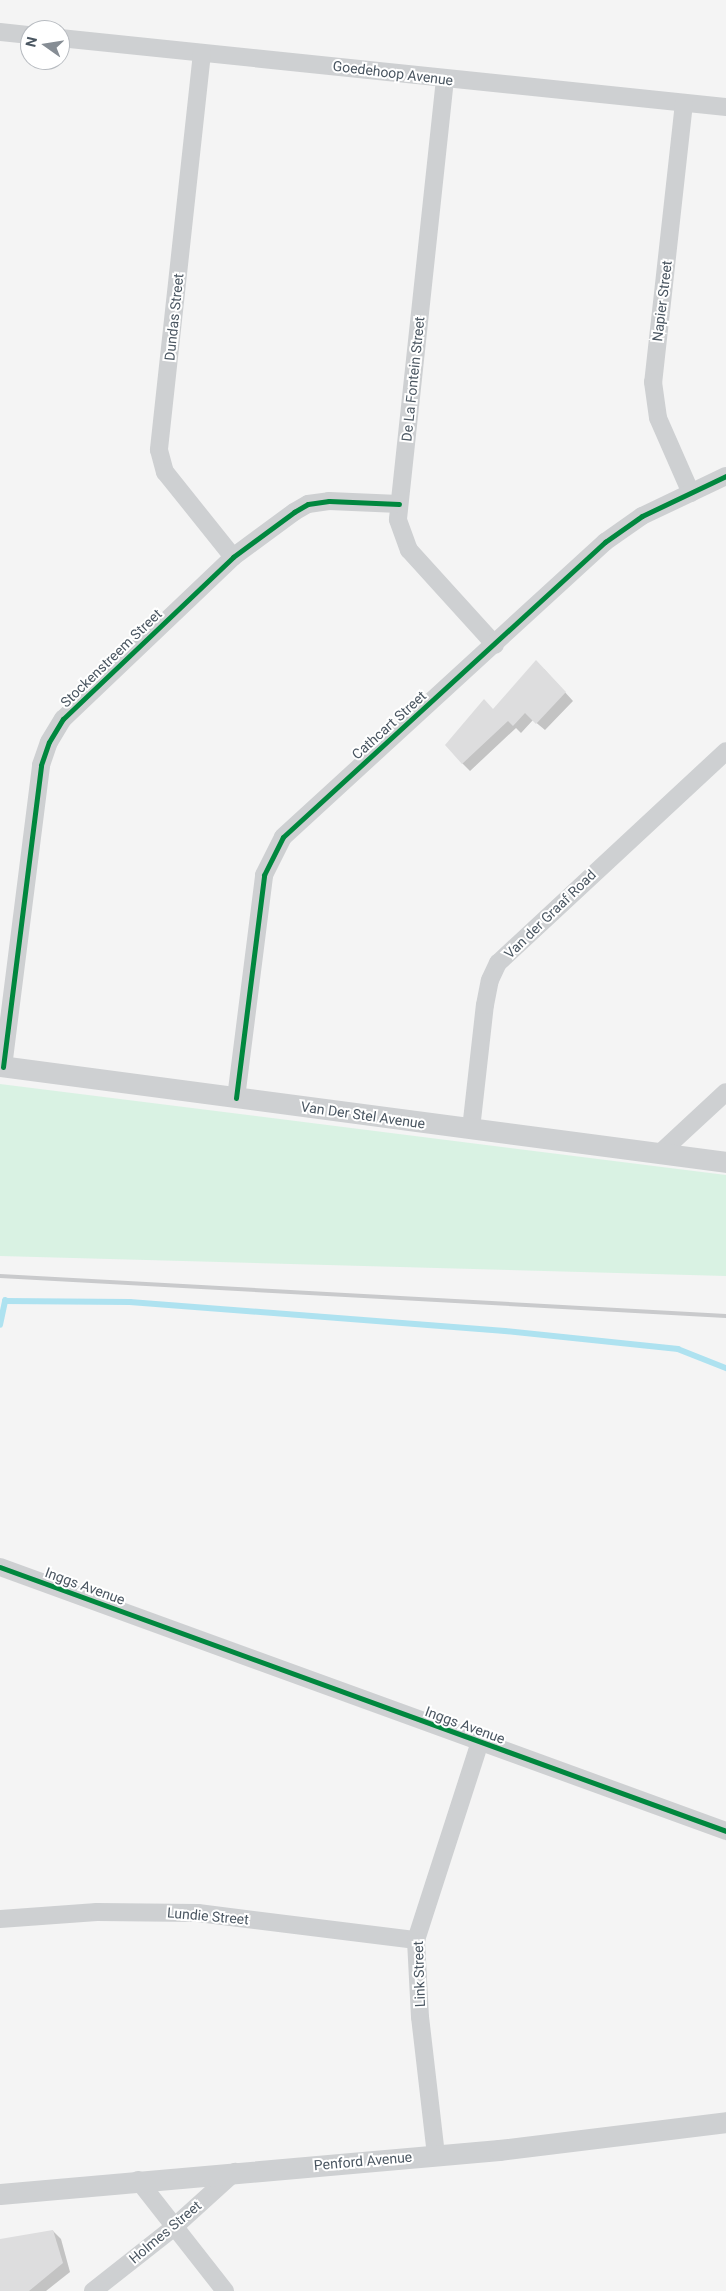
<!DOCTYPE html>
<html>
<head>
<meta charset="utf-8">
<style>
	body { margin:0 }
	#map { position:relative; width:726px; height:2291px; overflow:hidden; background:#f4f4f4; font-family:Roboto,sans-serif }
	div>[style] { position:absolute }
	.green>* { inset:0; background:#d9f2e3 }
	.shadow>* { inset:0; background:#0003 }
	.stream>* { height:5.5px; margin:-2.75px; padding:0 2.75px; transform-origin:2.75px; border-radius:2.75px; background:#aee2f0 }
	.building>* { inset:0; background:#ddddde }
	.minor>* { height:18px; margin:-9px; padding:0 9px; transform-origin:9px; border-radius:9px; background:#ced0d2 }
	.tertiary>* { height:21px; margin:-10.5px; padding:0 10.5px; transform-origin:10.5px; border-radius:10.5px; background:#ced0d2 }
	.rail>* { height:4px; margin:-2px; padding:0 2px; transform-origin:2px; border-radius:2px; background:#c9cacc }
	.cycleway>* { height:5px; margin:-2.5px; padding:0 2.5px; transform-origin:2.5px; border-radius:2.5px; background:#00873e }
	span { translate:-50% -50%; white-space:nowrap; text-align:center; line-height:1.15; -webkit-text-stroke:4px #fff; paint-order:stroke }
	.street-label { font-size:14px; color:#4a5661 }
	.north { position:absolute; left:20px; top:20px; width:50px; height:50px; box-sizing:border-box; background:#fff; border:1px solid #b7bbc0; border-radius:50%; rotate:283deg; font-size:14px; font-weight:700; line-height:20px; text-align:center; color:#4a5661 }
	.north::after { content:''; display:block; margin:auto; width:18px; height:22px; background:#868d94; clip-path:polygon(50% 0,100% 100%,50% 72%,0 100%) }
</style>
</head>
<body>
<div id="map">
	<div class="green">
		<i style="clip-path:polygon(0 1084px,726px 1175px,726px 1276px,0 1256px)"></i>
	</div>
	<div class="shadow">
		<i style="clip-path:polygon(544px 669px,573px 701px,545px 730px,533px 720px,521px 733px,516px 728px,470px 771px,462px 763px,494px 710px)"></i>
		<i style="clip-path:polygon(53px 2231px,61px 2239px,70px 2272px,46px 2291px,0 2291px,0 2240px)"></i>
	</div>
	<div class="stream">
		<i style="left:0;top:1325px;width:25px;rotate:-78deg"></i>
		<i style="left:5px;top:1301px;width:125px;rotate:0.5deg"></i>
		<i style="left:130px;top:1302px;width:376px;rotate:4.4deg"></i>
		<i style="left:505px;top:1331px;width:174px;rotate:5.9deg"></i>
		<i style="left:678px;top:1349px;width:52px;rotate:21.6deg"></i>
	</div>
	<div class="building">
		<i style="clip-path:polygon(536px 660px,566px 692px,536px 724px,525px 713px,513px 726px,508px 721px,462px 764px,445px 745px,484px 699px,493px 709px)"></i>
		<i style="clip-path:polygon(53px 2230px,63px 2263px,29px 2291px,0 2291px,0 2239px)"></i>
	</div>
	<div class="minor">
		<i style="left:0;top:32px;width:30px;rotate:6deg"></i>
		<i style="left:60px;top:38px;width:670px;rotate:5.91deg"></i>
		<i style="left:202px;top:53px;width:399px;rotate:96.2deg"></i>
		<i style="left:159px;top:450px;width:23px;rotate:75deg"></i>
		<i style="left:165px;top:472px;width:109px;rotate:51.3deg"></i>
		<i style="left:445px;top:79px;width:443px;rotate:96.1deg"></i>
		<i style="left:398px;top:520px;width:32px;rotate:70deg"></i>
		<i style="left:409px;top:550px;width:128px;rotate:47.8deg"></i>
		<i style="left:684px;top:103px;width:281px;rotate:96.3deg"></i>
		<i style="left:653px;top:382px;width:36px;rotate:82deg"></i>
		<i style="left:658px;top:418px;width:82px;rotate:66.3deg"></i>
		<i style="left:3px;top:1067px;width:304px;rotate:-82.8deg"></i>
		<i style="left:41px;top:765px;width:24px;rotate:-71deg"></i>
		<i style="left:49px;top:742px;width:27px;rotate:-59deg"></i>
		<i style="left:63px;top:719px;width:235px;rotate:-43.6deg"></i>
		<i style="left:233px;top:557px;width:76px;rotate:-36.4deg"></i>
		<i style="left:294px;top:512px;width:16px;rotate:-30deg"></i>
		<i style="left:308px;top:504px;width:21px;rotate:-8deg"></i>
		<i style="left:329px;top:501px;width:70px;rotate:2.5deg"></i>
		<i style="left:236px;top:1098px;width:225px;rotate:-82.8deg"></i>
		<i style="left:264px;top:875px;width:42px;rotate:-63.4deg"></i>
		<i style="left:283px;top:837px;width:437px;rotate:-42.5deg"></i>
		<i style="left:605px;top:542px;width:45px;rotate:-35.1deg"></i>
		<i style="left:642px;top:516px;width:93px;rotate:-25.5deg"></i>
		<i style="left:471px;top:1129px;width:125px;rotate:-83.6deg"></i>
		<i style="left:485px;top:1005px;width:25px;rotate:-79deg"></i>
		<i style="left:490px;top:980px;width:19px;rotate:-65deg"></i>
		<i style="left:498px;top:963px;width:311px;rotate:-42.9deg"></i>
		<i style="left:659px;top:1154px;width:91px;rotate:-42.8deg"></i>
		<i style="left:0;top:1567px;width:773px;rotate:19.98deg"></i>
		<i style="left:0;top:1919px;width:97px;rotate:-4.1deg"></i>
		<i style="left:97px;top:1912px;width:101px;rotate:0.6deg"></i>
		<i style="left:198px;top:1913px;width:220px;rotate:7.1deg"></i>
		<i style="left:436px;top:2155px;width:139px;rotate:-96.6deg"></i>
		<i style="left:420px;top:2017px;width:77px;rotate:-93deg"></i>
		<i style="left:416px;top:1940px;width:208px;rotate:-72.1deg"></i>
		<i style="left:138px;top:2180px;width:141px;rotate:51.9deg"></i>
		<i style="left:93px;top:2291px;width:102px;rotate:-38.2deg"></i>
		<i style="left:173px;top:2228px;width:84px;rotate:-42.1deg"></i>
	</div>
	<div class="tertiary">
		<i style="left:0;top:1066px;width:732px;rotate:7.53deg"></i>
		<i style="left:0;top:2194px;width:501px;rotate:-5.04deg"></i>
		<i style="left:499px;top:2150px;width:229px;rotate:-7deg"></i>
	</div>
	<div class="rail">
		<i style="left:0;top:1276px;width:727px;rotate:3.15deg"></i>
	</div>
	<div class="cycleway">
		<i style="left:3px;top:1067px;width:304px;rotate:-82.8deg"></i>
		<i style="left:41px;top:765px;width:24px;rotate:-71deg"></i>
		<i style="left:49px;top:742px;width:27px;rotate:-59deg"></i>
		<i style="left:63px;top:719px;width:235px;rotate:-43.6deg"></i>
		<i style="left:233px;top:557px;width:76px;rotate:-36.4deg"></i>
		<i style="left:294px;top:512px;width:16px;rotate:-30deg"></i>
		<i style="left:308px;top:504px;width:21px;rotate:-8deg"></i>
		<i style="left:329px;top:501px;width:70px;rotate:2.5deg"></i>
		<i style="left:236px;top:1098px;width:225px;rotate:-82.8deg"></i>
		<i style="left:264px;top:875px;width:42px;rotate:-63.4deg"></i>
		<i style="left:283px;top:837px;width:437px;rotate:-42.5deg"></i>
		<i style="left:605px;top:542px;width:45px;rotate:-35.1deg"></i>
		<i style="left:642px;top:516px;width:93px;rotate:-25.5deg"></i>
		<i style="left:0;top:1567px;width:773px;rotate:19.98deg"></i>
	</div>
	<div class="street-label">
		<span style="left:393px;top:73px;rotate:7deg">Goedehoop Avenue</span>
		<span style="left:662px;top:301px;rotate:-83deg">Napier Street</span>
		<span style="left:174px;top:317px;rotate:-84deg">Dundas Street</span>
		<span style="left:413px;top:379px;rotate:-84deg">De La Fontein Street</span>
		<span style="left:111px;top:658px;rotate:-44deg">Stockenstreem Street</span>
		<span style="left:389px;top:725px;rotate:-42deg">Cathcart Street</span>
		<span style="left:550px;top:914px;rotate:-44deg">Van der Graaf Road</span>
		<span style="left:363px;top:1115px;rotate:8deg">Van Der Stel Avenue</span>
		<span style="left:85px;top:1586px;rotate:20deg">Inggs Avenue</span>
		<span style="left:465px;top:1725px;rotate:20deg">Inggs Avenue</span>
		<span style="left:208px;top:1916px;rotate:5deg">Lundie Street</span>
		<span style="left:419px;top:1974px;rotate:-92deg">Link Street</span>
		<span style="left:363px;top:2161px;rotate:-5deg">Penford Avenue</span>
		<span style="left:165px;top:2232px;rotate:-40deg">Holmes Street</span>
	</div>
	<div class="north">N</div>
</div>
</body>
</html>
